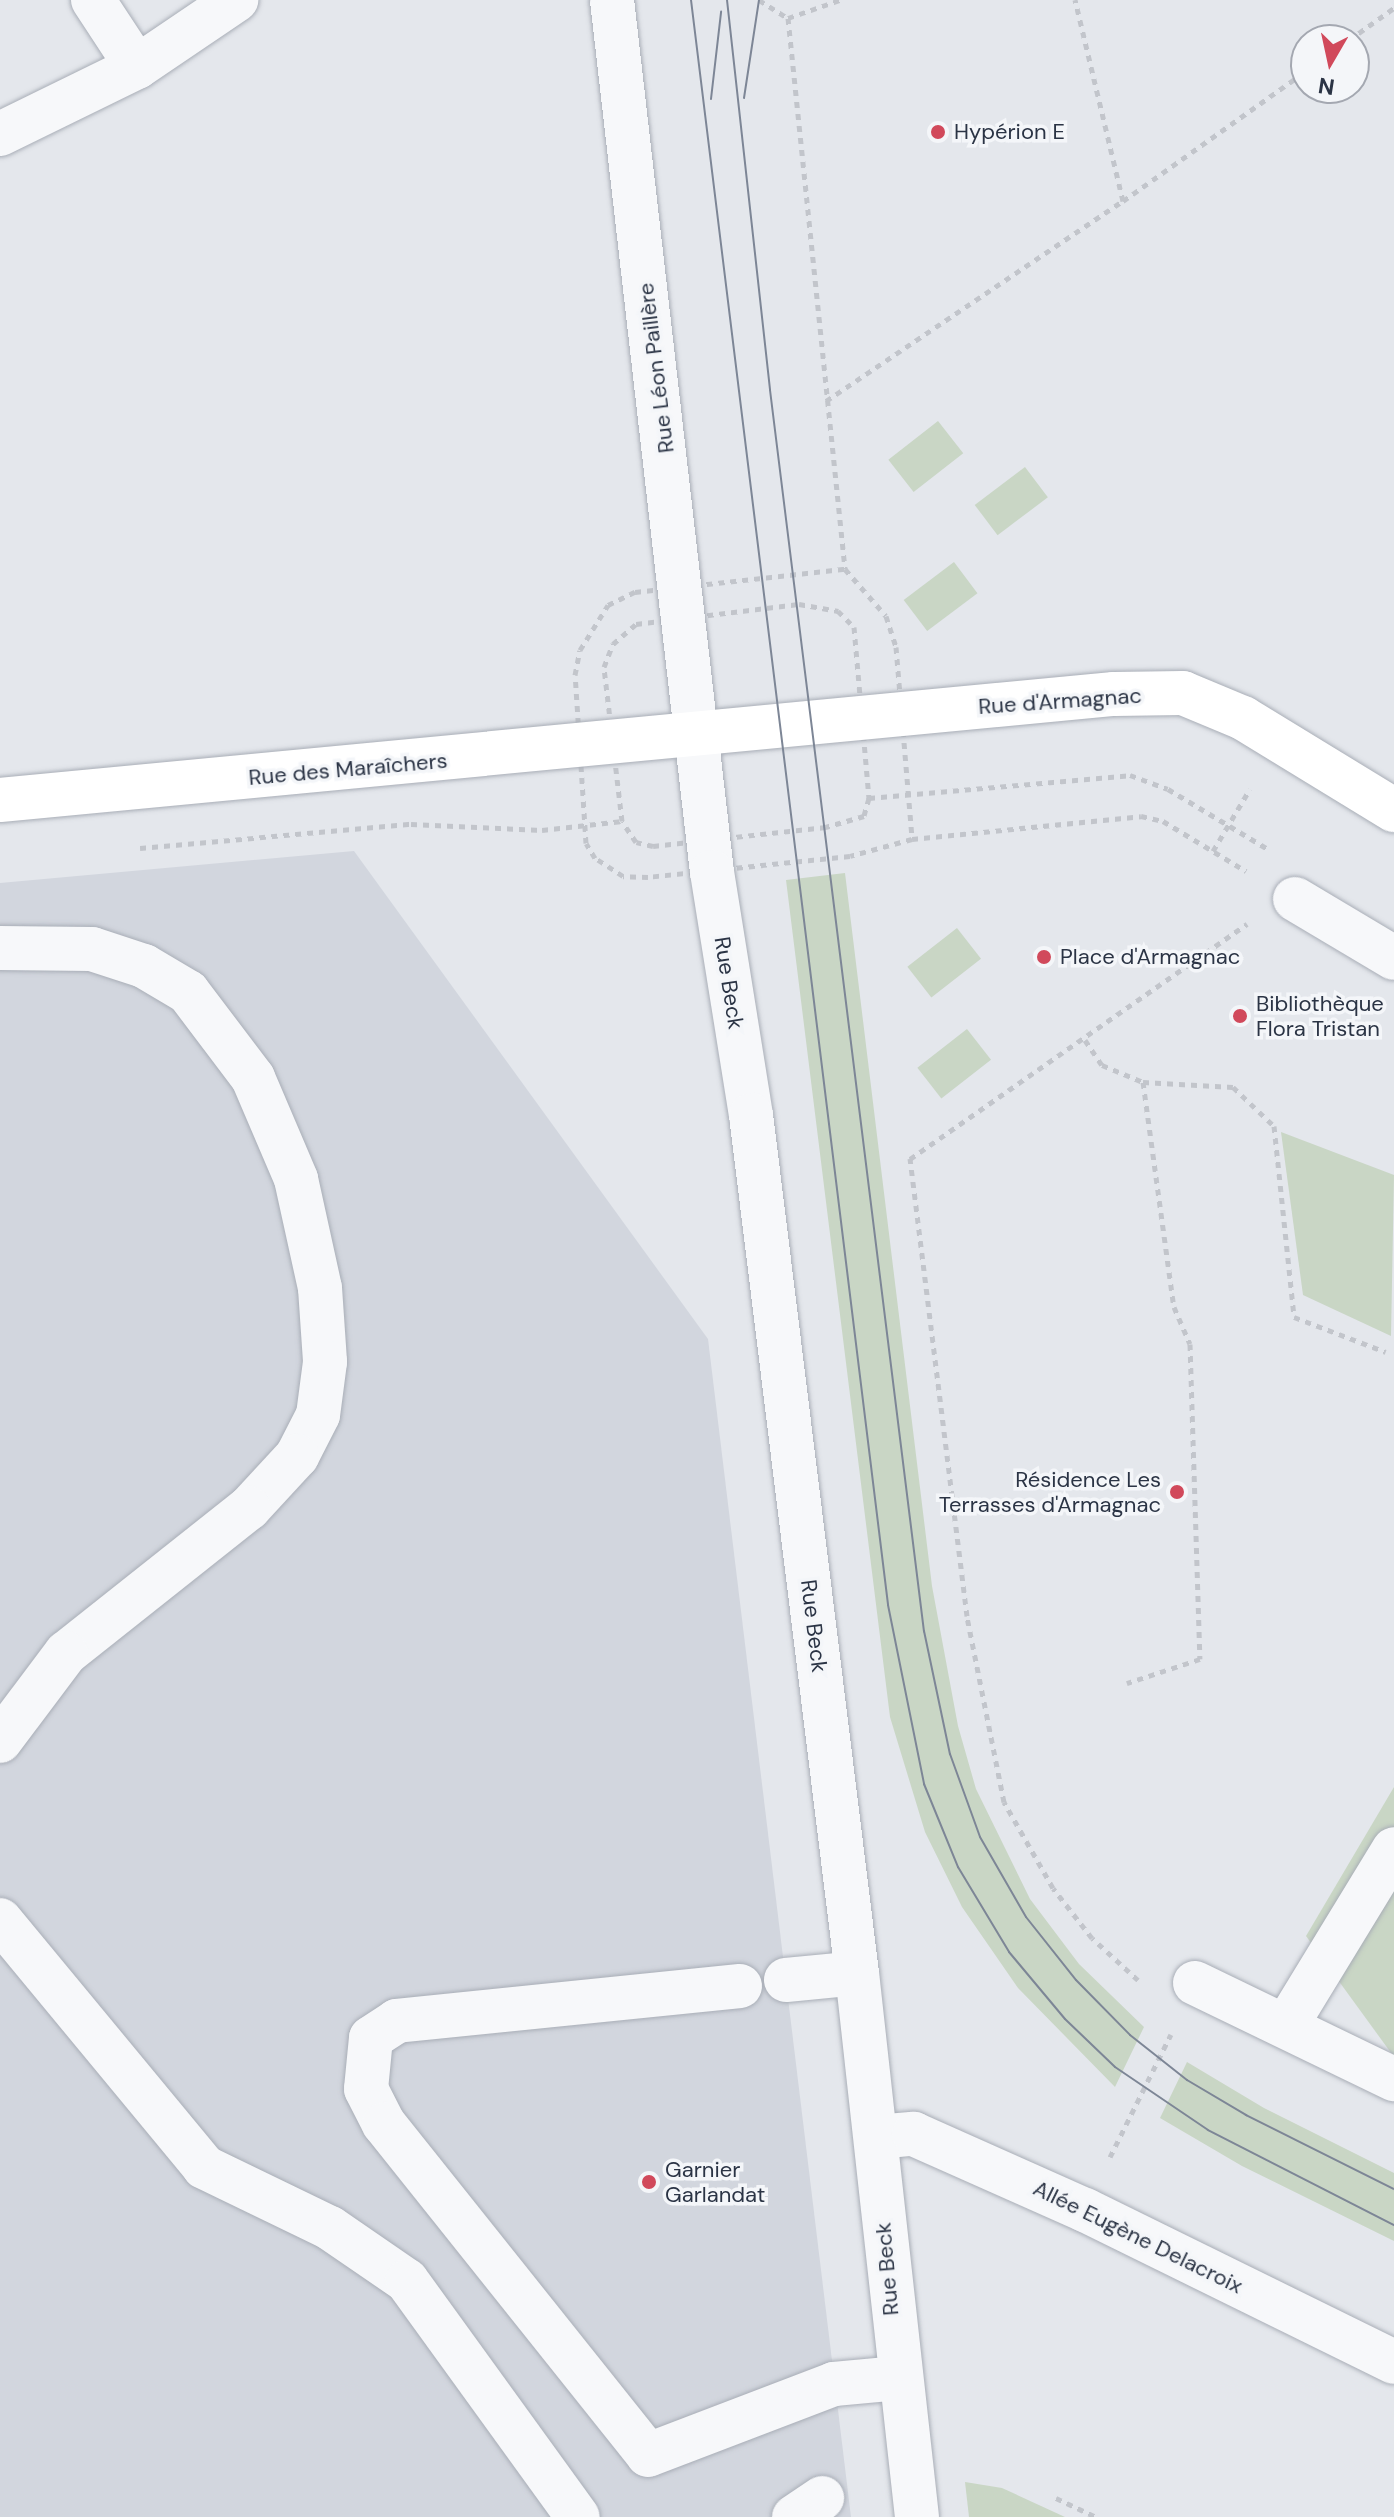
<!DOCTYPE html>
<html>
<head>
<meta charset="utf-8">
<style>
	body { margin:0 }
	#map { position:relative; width:1394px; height:2517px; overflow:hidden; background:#e4e7ec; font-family:"DM Sans",sans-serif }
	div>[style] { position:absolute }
	.built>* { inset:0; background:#d2d6de }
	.green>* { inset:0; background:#c9d6c5; transform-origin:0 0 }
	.path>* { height:5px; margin-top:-2.5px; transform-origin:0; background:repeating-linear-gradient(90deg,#c2c5cb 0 6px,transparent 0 12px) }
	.roads { filter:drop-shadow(0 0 2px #a9aeb7) drop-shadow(0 0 2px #a9aeb7) }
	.minor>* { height:44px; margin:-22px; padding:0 22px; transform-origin:22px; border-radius:22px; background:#f7f8fa }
	.major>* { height:44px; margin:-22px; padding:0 22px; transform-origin:22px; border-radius:22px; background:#fff }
	.tram>* { height:2px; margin:-1px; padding:0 1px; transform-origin:1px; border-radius:1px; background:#7d8696 }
	.dots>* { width:22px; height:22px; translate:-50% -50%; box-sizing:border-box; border:4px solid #f4f6f9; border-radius:50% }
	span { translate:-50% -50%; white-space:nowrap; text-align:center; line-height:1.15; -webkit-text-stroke:7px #f4f6f9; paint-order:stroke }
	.poi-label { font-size:22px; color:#2b3445 }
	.left { translate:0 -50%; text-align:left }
	.right { translate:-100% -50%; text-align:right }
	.street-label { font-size:22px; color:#2b3445 }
	.north { position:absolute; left:1290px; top:24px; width:80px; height:80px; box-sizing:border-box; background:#f4f6f9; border:2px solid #a4a8b1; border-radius:50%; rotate:189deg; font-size:22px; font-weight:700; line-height:32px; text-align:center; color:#2b3445 }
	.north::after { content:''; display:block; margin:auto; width:28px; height:36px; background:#d1495b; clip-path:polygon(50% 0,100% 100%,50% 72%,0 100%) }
</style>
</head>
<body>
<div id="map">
	<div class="built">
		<i style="clip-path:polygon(354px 851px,708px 1339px,851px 2517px,0 2517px,0 883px)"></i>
	</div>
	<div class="green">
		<i style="left:938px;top:421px;width:41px;height:63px;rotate:52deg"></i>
		<i style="left:1025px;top:467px;width:38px;height:63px;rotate:53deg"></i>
		<i style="left:954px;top:562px;width:39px;height:63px;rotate:53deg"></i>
		<i style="clip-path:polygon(845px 873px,932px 1586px,958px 1726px,976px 1789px,1030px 1899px,1079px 1964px,1144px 2027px,1115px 2087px,1018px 1988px,962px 1907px,925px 1832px,890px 1717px,786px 880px)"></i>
		<i style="left:957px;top:928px;width:39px;height:63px;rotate:52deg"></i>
		<i style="left:967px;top:1029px;width:39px;height:63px;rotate:52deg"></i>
		<i style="clip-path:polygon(1281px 1132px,1394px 1175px,1391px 1336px,1303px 1295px)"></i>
		<i style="clip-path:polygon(1394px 1787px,1394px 2057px,1306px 1936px)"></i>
		<i style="clip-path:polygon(1187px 2062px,1264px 2108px,1394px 2173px,1394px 2241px,1242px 2166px,1160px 2118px)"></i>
		<i style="clip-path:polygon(965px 2482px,1002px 2488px,1065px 2517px,969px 2517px)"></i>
	</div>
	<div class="path">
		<i style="left:759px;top:0;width:34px;rotate:32deg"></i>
		<i style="left:788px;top:18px;width:554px;rotate:84.09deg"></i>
		<i style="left:788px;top:18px;width:55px;rotate:-19.1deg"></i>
		<i style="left:1349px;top:40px;width:55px;rotate:-35.4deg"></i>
		<i style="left:1123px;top:201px;width:224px;rotate:-35.4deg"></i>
		<i style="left:826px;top:401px;width:358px;rotate:-34deg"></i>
		<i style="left:1123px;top:201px;width:207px;rotate:-103.4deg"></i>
		<i style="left:845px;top:569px;width:62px;rotate:48.9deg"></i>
		<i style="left:886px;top:616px;width:33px;rotate:72deg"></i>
		<i style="left:896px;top:647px;width:193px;rotate:85.2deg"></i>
		<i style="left:912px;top:839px;width:64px;rotate:164.7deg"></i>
		<i style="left:850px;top:856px;width:203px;rotate:174.1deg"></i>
		<i style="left:648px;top:877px;width:25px;rotate:-178deg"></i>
		<i style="left:623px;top:876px;width:33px;rotate:-147deg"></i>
		<i style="left:595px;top:858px;width:17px;rotate:-121deg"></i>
		<i style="left:586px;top:843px;width:168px;rotate:-93.7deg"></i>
		<i style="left:575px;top:675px;width:25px;rotate:-79deg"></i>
		<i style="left:580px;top:650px;width:53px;rotate:-58.1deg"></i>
		<i style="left:608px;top:605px;width:30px;rotate:-26deg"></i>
		<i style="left:635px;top:592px;width:211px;rotate:-6.3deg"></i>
		<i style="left:799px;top:604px;width:40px;rotate:10deg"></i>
		<i style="left:838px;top:611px;width:23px;rotate:45deg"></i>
		<i style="left:854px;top:627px;width:172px;rotate:85deg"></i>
		<i style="left:869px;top:798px;width:19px;rotate:106deg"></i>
		<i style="left:864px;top:816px;width:40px;rotate:164deg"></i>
		<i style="left:826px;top:827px;width:174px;rotate:173.7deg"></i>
		<i style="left:653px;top:846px;width:17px;rotate:-167deg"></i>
		<i style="left:636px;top:842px;width:25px;rotate:-124deg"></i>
		<i style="left:622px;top:821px;width:155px;rotate:-96.7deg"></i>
		<i style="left:604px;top:667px;width:25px;rotate:-69deg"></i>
		<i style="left:613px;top:644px;width:30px;rotate:-41deg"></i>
		<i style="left:636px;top:624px;width:164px;rotate:-7deg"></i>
		<i style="left:869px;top:798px;width:262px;rotate:-5deg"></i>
		<i style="left:1130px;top:775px;width:40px;rotate:20.2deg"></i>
		<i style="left:1168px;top:789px;width:117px;rotate:31deg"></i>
		<i style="left:912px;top:839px;width:230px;rotate:-5.7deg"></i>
		<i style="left:1141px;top:816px;width:23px;rotate:13deg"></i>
		<i style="left:1163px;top:821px;width:97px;rotate:31.1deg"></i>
		<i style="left:140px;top:848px;width:272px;rotate:-5.1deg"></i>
		<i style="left:411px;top:824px;width:131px;rotate:2.6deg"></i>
		<i style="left:542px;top:830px;width:81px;rotate:-6.4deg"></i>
		<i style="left:1213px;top:851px;width:72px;rotate:-59.2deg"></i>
		<i style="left:1085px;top:1040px;width:30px;rotate:56deg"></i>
		<i style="left:1102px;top:1065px;width:44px;rotate:22.5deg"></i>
		<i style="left:1143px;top:1082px;width:227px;rotate:82.2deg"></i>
		<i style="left:1174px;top:1307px;width:40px;rotate:66.6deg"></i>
		<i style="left:1190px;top:1344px;width:315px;rotate:88.2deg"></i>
		<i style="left:1200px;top:1659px;width:77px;rotate:161.8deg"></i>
		<i style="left:1143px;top:1082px;width:90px;rotate:3.2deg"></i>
		<i style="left:1233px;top:1087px;width:57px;rotate:43.6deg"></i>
		<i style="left:1274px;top:1126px;width:192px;rotate:84deg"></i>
		<i style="left:1294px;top:1317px;width:98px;rotate:20.8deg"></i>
		<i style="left:1138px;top:1980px;width:62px;rotate:-137.6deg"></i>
		<i style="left:1092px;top:1938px;width:63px;rotate:-128deg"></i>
		<i style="left:1053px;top:1888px;width:99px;rotate:-119.7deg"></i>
		<i style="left:1004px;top:1802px;width:190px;rotate:-101.3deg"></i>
		<i style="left:967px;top:1616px;width:461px;rotate:-97.1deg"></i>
		<i style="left:910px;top:1159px;width:411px;rotate:-34.9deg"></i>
		<i style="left:1110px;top:2157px;width:137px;rotate:-63.6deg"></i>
		<i style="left:1056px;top:2498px;width:44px;rotate:25.4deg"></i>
	</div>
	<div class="roads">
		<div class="minor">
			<i style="left:93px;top:0;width:80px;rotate:56.7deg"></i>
			<i style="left:612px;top:0;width:878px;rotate:83.46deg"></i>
			<i style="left:712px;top:872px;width:246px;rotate:80.9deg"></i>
			<i style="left:751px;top:1115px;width:865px;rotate:82.96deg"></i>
			<i style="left:857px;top:1973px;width:547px;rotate:83.71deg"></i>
			<i style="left:0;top:134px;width:153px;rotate:-26.1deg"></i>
			<i style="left:137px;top:67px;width:120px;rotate:-34.1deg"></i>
			<i style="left:1295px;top:899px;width:115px;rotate:30.8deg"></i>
			<i style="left:0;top:948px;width:92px;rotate:0.6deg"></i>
			<i style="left:92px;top:949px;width:55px;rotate:18.1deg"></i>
			<i style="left:144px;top:966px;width:51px;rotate:30.6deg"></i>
			<i style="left:188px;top:992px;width:108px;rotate:52.9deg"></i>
			<i style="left:253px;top:1078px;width:110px;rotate:66.9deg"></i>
			<i style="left:296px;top:1179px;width:112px;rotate:77.6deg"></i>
			<i style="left:320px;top:1288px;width:74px;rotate:86.1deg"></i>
			<i style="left:325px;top:1362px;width:53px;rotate:97.5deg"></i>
			<i style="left:318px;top:1415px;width:46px;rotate:117.1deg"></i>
			<i style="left:297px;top:1456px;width:71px;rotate:132.7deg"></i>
			<i style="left:249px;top:1508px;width:233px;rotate:141.6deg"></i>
			<i style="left:66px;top:1653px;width:110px;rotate:126.9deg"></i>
			<i style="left:0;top:1920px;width:320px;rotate:50.4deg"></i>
			<i style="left:204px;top:2167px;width:140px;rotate:25.8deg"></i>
			<i style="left:330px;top:2228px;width:93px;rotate:34.5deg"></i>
			<i style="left:407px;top:2281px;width:291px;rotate:54.1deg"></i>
			<i style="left:786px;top:1980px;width:71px;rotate:-5.6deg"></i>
			<i style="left:1195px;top:1983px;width:221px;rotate:25.8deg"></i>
			<i style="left:740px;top:1986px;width:345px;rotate:174.2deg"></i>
			<i style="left:397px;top:2021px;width:31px;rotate:147deg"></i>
			<i style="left:371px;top:2038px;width:51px;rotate:95.6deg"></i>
			<i style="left:366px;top:2089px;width:39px;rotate:63deg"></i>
			<i style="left:384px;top:2124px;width:423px;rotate:51.4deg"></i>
			<i style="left:648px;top:2455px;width:199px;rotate:-20.9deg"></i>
			<i style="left:834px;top:2384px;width:65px;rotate:-5.3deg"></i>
			<i style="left:1286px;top:2026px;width:207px;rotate:-58.6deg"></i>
			<i style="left:876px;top:2137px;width:38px;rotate:-5deg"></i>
			<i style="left:914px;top:2134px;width:187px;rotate:24deg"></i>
			<i style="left:1085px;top:2210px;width:344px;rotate:26.2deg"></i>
			<i style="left:794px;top:2517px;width:34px;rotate:-34deg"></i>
		</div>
		<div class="major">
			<i style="left:0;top:800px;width:1119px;rotate:-5.44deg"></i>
			<i style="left:1114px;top:694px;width:69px;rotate:-0.8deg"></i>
			<i style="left:1183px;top:693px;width:65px;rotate:22.6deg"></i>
			<i style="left:1243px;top:718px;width:177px;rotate:31.4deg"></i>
		</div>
	</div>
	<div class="tram">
		<i style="left:691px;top:0;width:1617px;rotate:83deg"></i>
		<i style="left:888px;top:1605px;width:183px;rotate:78.6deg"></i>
		<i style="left:924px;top:1784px;width:90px;rotate:67.7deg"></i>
		<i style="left:958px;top:1867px;width:99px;rotate:59deg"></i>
		<i style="left:1009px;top:1952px;width:87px;rotate:50.1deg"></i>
		<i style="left:1065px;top:2019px;width:69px;rotate:43.8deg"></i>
		<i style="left:1115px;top:2067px;width:112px;rotate:34.1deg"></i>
		<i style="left:1208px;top:2130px;width:209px;rotate:27.1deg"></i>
		<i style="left:727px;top:0;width:392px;rotate:83.7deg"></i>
		<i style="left:770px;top:390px;width:1251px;rotate:82.93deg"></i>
		<i style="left:924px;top:1631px;width:126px;rotate:78.1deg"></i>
		<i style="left:950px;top:1754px;width:88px;rotate:70.1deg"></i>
		<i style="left:980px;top:1837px;width:92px;rotate:60.1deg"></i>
		<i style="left:1026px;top:1917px;width:80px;rotate:51.6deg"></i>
		<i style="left:1076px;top:1980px;width:77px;rotate:45.5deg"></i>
		<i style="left:1130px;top:2035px;width:73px;rotate:38.3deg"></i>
		<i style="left:1187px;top:2080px;width:69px;rotate:30.7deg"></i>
		<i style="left:1246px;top:2115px;width:165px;rotate:26.6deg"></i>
		<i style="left:744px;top:98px;width:99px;rotate:-81.3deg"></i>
		<i style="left:711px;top:99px;width:88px;rotate:-83.4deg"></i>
	</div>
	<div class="dots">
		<i style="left:938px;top:132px;background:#d1495b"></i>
		<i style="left:1044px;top:957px;background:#d1495b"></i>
		<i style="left:1240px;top:1016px;background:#d1495b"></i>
		<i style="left:1177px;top:1492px;background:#d1495b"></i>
		<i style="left:649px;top:2182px;background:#d1495b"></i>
	</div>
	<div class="poi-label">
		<span class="left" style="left:954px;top:132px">Hypérion E</span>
		<span class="left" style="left:1060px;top:957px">Place d'Armagnac</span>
		<span class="left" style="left:1256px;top:1016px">Bibliothèque<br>Flora Tristan</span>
		<span class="right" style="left:1161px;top:1492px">Résidence Les<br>Terrasses d'Armagnac</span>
		<span class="left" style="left:665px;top:2182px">Garnier<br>Garlandat</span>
	</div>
	<div class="street-label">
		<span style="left:656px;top:368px;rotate:-97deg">Rue Léon Paillère</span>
		<span style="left:1060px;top:701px;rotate:-4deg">Rue d'Armagnac</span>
		<span style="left:348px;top:769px;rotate:-5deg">Rue des Maraîchers</span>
		<span style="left:729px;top:983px;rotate:81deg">Rue Beck</span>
		<span style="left:814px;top:1626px;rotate:83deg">Rue Beck</span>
		<span style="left:1138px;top:2237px;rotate:26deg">Allée Eugène Delacroix</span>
		<span style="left:887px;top:2269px;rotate:-95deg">Rue Beck</span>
	</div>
	<div class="north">N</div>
</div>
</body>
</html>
